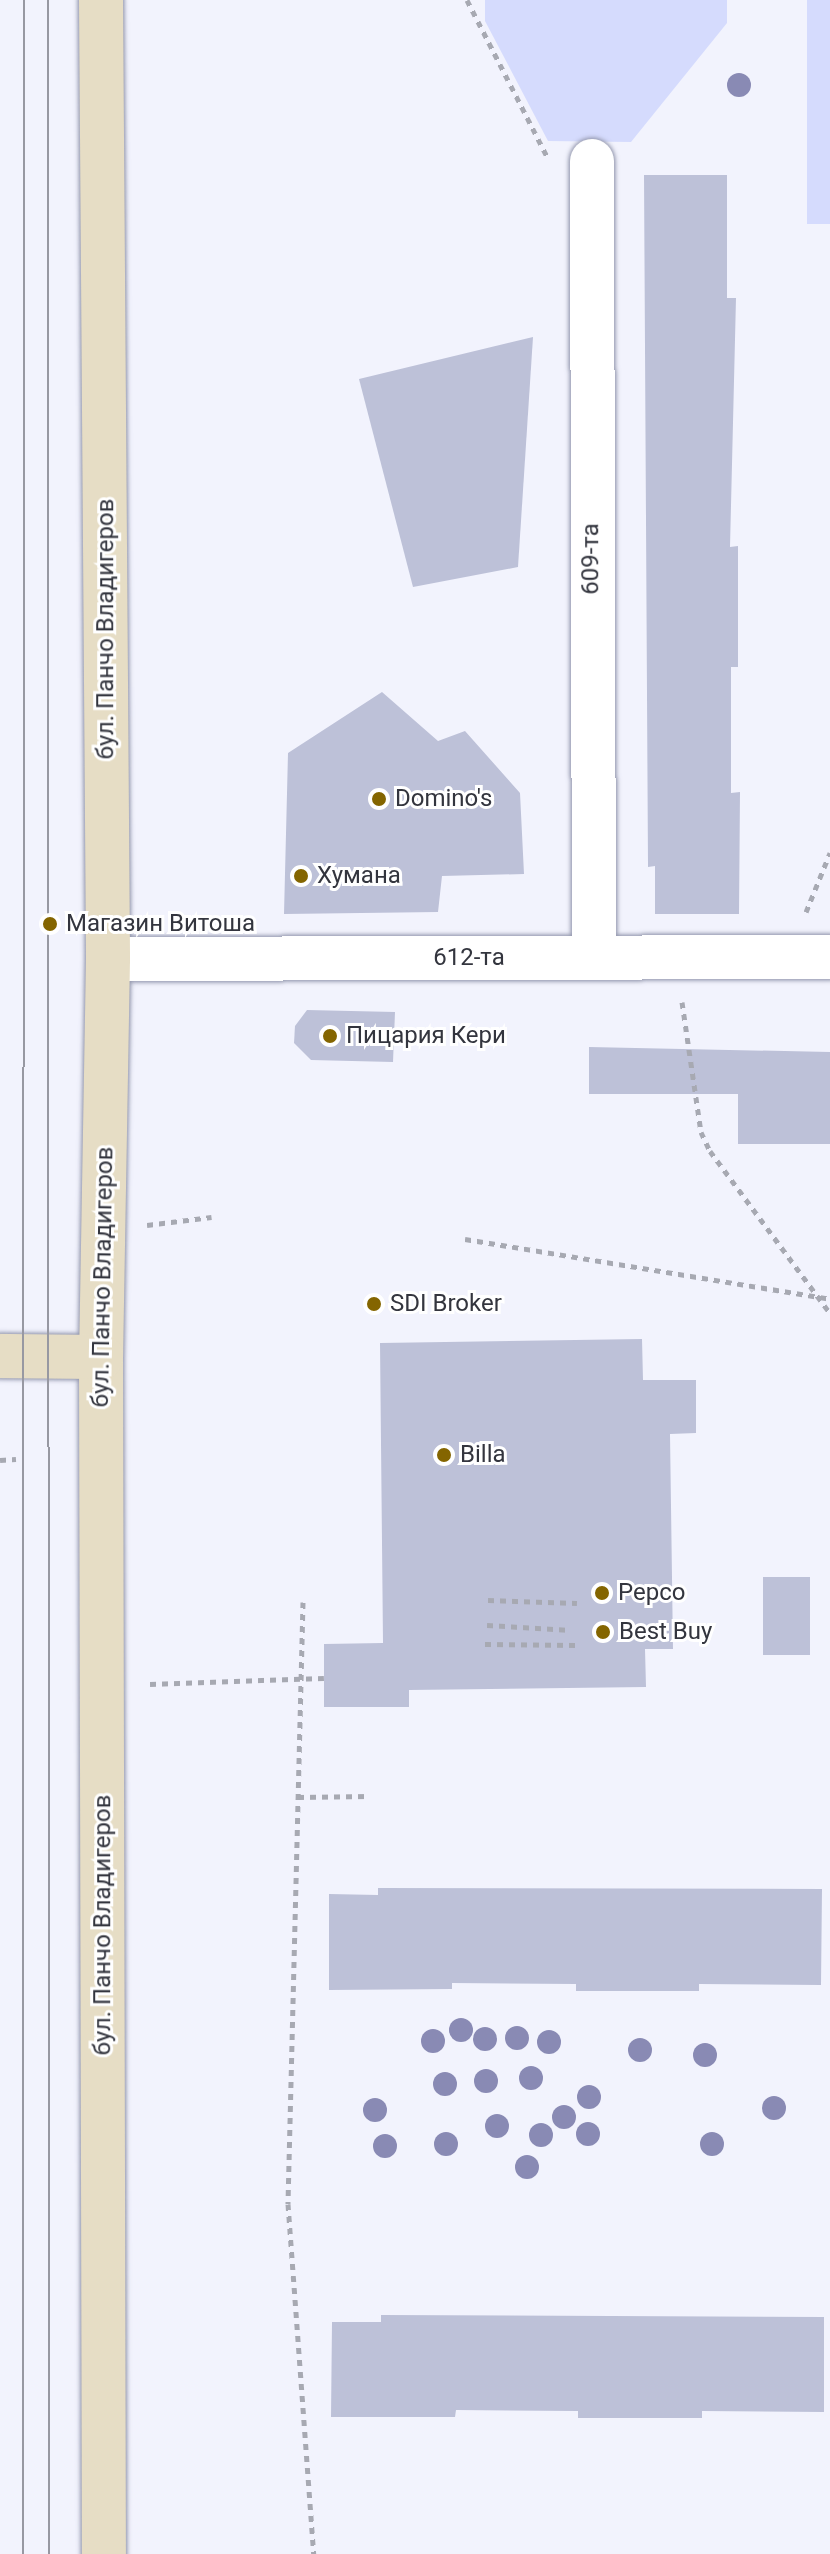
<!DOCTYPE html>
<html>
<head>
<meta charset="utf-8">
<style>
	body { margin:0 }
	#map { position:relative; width:830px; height:2554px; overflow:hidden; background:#f2f3fd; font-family:Roboto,sans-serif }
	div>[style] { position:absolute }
	.green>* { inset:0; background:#d5dbfd; transform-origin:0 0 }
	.building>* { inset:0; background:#bdc1d8; transform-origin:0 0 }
	.path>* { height:5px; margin-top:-2.5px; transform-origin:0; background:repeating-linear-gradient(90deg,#a7a9b2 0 6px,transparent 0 12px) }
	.roads { filter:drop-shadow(0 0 2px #9599af) drop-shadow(0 0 2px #9599af) }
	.street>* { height:44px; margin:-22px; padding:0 22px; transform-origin:22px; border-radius:22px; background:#fff }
	.secondary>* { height:44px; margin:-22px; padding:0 22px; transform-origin:22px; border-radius:22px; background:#e6ddc5 }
	.tram>* { height:2px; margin:-1px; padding:0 1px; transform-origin:1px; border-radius:1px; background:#9798a2 }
	.trees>* { width:24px; height:24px; margin:-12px; border-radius:50%; background:#898ab4 }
	.dots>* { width:22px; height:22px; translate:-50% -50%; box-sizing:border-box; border:4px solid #fff; border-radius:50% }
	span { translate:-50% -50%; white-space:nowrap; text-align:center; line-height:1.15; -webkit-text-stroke:6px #fff; paint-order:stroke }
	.street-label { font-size:24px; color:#33353e }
	.poi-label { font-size:24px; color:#33353e }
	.left { translate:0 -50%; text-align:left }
</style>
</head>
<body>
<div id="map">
	<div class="green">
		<i style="clip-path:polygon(485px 0,727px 0,727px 23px,631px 142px,548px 141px,485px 21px)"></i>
		<i style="left:807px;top:0;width:23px;height:224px"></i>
	</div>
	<div class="building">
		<i style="clip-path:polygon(644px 175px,727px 175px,727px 298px,736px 298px,730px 547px,738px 546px,738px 667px,731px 667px,731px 793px,740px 792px,739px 914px,655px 914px,655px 866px,648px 867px)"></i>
		<i style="clip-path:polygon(533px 337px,518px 567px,413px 587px,359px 379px)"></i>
		<i style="clip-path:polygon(382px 692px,438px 741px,465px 731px,520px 793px,524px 874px,442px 876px,438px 912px,284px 914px,288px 753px)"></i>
		<i style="clip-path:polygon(307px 1010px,395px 1012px,393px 1062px,311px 1060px,294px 1043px,295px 1026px)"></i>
		<i style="clip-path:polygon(589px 1047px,830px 1052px,830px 1144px,738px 1144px,738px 1094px,589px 1094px)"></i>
		<i style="clip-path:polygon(642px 1339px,643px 1380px,696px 1380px,696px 1433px,670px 1434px,673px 1649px,645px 1649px,646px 1687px,409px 1690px,409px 1707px,324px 1707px,324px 1644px,383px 1643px,380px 1343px)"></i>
		<i style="left:763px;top:1577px;width:47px;height:78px"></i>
		<i style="clip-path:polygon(378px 1888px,822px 1889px,821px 1985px,699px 1984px,699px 1991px,576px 1991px,576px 1984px,452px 1983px,452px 1989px,329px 1990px,329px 1894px,378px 1895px)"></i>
		<i style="clip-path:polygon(381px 2315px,824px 2317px,824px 2412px,702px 2411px,702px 2418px,578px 2418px,578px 2411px,456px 2410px,455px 2417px,331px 2417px,332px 2322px,381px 2322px)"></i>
	</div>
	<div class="path">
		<i style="left:467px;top:0;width:175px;rotate:62.9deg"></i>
		<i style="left:806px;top:912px;width:64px;rotate:-67.9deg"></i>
		<i style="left:682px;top:1002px;width:131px;rotate:81.7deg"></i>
		<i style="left:701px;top:1132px;width:21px;rotate:65deg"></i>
		<i style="left:710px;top:1151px;width:202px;rotate:53.5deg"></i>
		<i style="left:147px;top:1225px;width:65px;rotate:-7deg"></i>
		<i style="left:465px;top:1239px;width:370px;rotate:9.3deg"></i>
		<i style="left:0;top:1460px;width:16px;rotate:-4deg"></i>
		<i style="left:488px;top:1600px;width:89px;rotate:1.9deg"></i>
		<i style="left:303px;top:1602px;width:602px;rotate:91.43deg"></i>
		<i style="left:288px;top:2204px;width:351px;rotate:85.8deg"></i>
		<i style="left:487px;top:1625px;width:84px;rotate:3.4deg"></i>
		<i style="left:485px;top:1644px;width:91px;rotate:0.6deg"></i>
		<i style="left:150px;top:1684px;width:174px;rotate:-2deg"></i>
		<i style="left:298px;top:1797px;width:72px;rotate:-0.8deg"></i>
	</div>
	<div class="roads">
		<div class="street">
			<i style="left:592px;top:161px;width:797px;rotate:89.86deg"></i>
			<i style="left:108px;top:959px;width:722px;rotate:-0.16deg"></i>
		</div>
		<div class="secondary">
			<i style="left:101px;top:0;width:959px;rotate:89.58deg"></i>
			<i style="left:108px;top:959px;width:398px;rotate:91deg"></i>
			<i style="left:101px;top:1357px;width:1197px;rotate:89.86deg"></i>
			<i style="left:0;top:1356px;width:101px;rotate:0.6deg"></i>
		</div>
	</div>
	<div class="tram">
		<i style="left:48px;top:0;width:2554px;rotate:89.98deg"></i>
		<i style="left:23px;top:2554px;width:2554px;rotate:-89.98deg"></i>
	</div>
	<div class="trees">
		<i style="left:739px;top:85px"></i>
		<i style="left:461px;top:2030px"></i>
		<i style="left:517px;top:2038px"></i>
		<i style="left:485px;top:2039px"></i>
		<i style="left:433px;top:2041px"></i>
		<i style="left:549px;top:2042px"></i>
		<i style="left:640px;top:2050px"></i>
		<i style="left:705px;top:2055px"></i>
		<i style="left:531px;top:2078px"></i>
		<i style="left:486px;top:2081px"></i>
		<i style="left:445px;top:2084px"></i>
		<i style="left:589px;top:2097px"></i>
		<i style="left:774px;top:2108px"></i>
		<i style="left:375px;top:2110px"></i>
		<i style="left:564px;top:2117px"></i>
		<i style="left:497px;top:2126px"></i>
		<i style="left:588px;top:2134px"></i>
		<i style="left:541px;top:2135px"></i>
		<i style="left:446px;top:2144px"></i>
		<i style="left:712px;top:2144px"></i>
		<i style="left:385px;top:2146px"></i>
		<i style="left:527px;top:2167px"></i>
	</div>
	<div class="dots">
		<i style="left:379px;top:799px;background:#846500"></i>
		<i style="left:301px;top:876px;background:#846500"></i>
		<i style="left:50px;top:924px;background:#846500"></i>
		<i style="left:330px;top:1036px;background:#846500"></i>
		<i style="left:374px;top:1304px;background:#846500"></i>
		<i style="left:444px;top:1455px;background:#846500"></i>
		<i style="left:602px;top:1593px;background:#846500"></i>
		<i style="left:603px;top:1632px;background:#846500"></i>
	</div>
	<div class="street-label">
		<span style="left:591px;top:559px;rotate:-90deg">609-та</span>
		<span style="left:106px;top:629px;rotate:-90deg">бул. Панчо Владигеров</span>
		<span style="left:469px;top:958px">612-та</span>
		<span style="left:103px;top:1277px;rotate:-89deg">бул. Панчо Владигеров</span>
		<span style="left:103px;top:1925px;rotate:-90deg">бул. Панчо Владигеров</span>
	</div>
	<div class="poi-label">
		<span class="left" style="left:395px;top:799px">Domino's</span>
		<span class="left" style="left:317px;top:876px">Хумана</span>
		<span class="left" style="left:66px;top:924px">Магазин Витоша</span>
		<span class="left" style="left:346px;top:1036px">Пицария Кери</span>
		<span class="left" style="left:390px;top:1304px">SDI Broker</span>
		<span class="left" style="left:460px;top:1455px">Billa</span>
		<span class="left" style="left:618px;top:1593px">Pepco</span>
		<span class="left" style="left:619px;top:1632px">Best Buy</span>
	</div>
</div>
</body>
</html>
